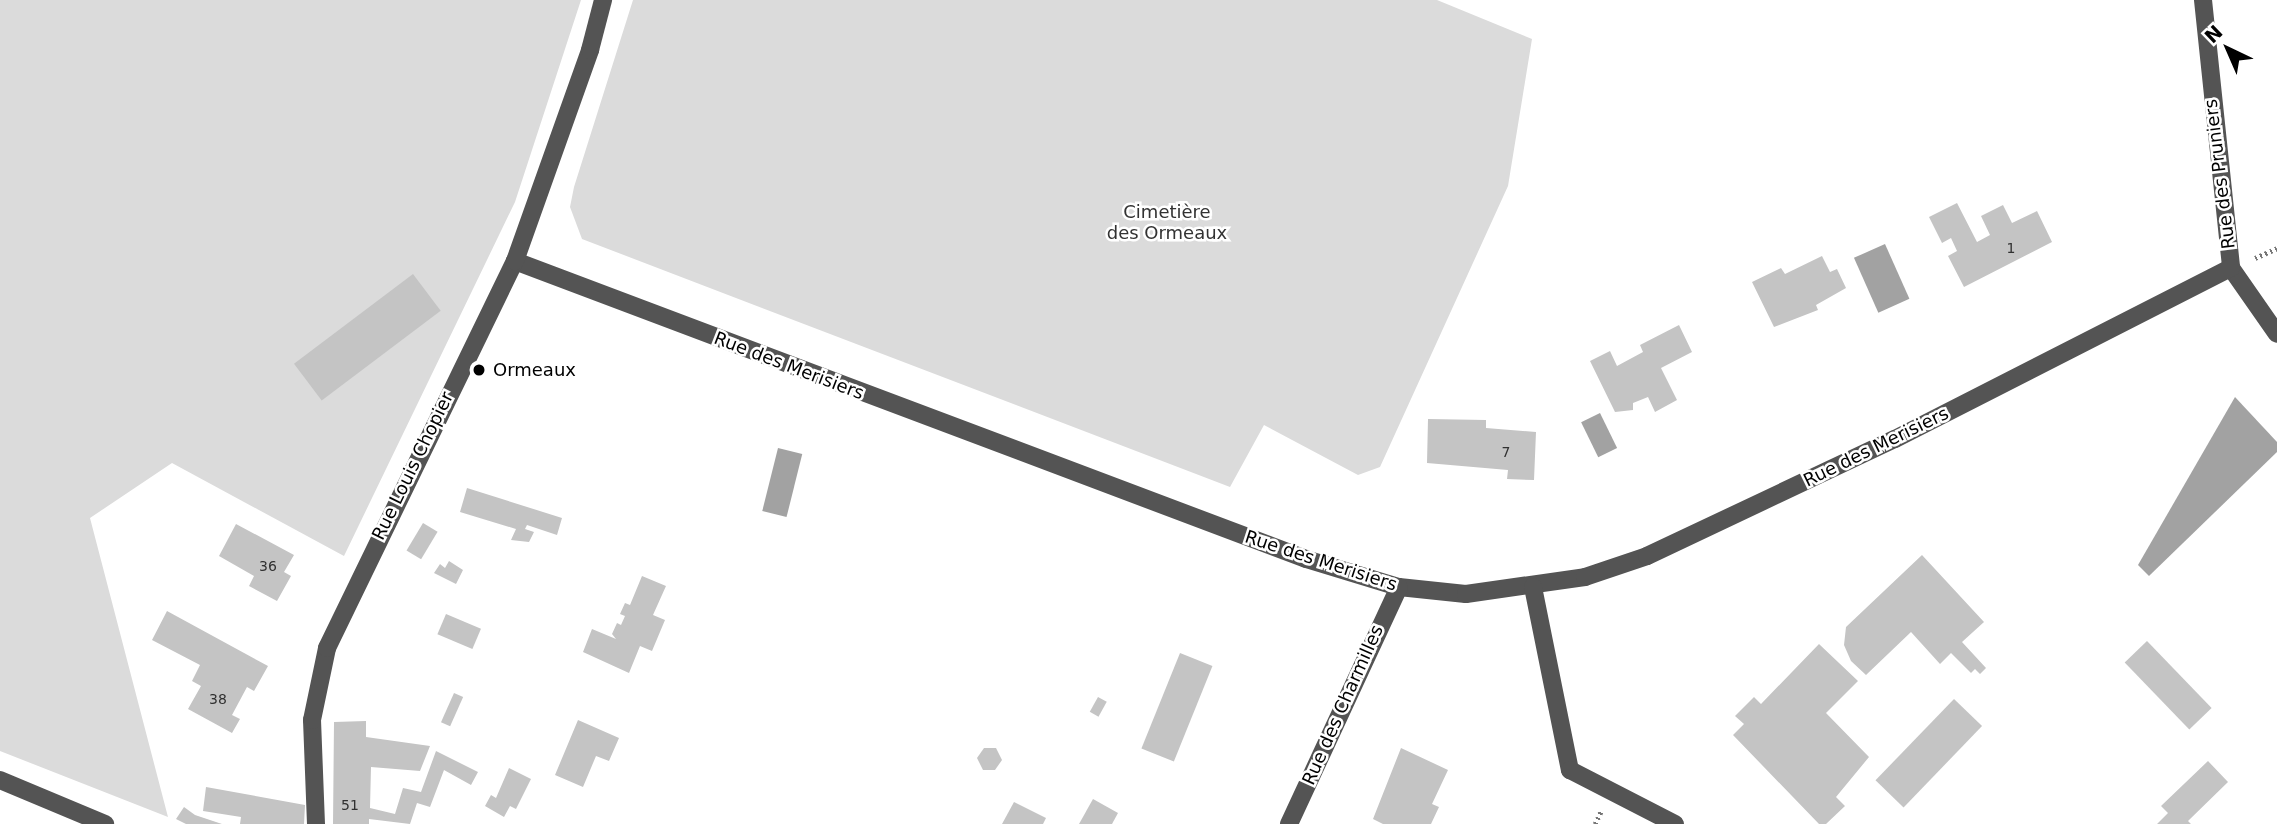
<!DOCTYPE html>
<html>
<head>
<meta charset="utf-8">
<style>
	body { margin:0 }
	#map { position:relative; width:2277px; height:824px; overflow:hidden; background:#fff; font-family:"DejaVu Sans",sans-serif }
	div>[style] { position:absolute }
	.green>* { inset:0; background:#dbdbdb }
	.water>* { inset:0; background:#a2a2a2; transform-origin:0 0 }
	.building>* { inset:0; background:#c4c4c4; transform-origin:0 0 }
	.path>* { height:4.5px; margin-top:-2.25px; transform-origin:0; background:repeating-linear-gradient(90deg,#767676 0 2px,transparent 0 5.5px) }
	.minor>* { height:18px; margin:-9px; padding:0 9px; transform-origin:9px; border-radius:9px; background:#545454 }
	.dots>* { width:19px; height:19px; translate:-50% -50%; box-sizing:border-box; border:4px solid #fff; border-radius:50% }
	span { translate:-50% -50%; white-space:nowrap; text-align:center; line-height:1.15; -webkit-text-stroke:5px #fff; paint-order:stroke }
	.number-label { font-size:14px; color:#313131 }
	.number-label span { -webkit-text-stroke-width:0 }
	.street-label { font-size:18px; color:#000 }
	.park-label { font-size:18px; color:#323232 }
	.poi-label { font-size:18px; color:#000 }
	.left { translate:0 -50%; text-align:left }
	.north { position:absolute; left:2193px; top:14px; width:70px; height:70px; -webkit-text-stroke:5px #fff; paint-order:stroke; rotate:316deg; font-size:19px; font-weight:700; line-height:28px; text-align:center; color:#000 }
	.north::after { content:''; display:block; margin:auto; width:24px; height:32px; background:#000; clip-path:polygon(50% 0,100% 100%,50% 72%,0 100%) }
</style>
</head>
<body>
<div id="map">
	<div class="green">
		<i style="clip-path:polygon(0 0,581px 0,515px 202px,344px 556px,172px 463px,90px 518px,168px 817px,0 751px)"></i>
		<i style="clip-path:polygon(633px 0,1437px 0,1532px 39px,1508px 186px,1380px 467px,1358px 475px,1264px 425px,1230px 487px,582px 239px,570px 207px,574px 187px)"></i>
	</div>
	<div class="water">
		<i style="left:1885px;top:244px;width:60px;height:34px;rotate:66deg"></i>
		<i style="clip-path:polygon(2235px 397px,2277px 442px,2277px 452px,2149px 576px,2138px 565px)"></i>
		<i style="left:1600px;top:413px;width:39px;height:21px;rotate:64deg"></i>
		<i style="left:778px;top:448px;width:25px;height:65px;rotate:14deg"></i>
	</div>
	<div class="building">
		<i style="clip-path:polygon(1957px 203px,1977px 242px,1990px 235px,1981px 216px,2003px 205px,2012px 223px,2037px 211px,2052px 242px,1964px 287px,1948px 256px,1957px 251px,1951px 238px,1942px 243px,1929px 217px)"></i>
		<i style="clip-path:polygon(1822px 256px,1830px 272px,1837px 269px,1846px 288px,1816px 305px,1818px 310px,1774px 327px,1752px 282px,1781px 268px,1785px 274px)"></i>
		<i style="left:413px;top:274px;width:46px;height:149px;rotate:53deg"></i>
		<i style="clip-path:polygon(1679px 325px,1692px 352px,1661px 368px,1677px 400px,1655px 412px,1648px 397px,1633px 403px,1633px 410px,1615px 412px,1590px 361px,1610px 351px,1617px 366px,1643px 352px,1640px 345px)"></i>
		<i style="clip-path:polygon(1428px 419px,1486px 420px,1486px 428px,1536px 432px,1534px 480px,1507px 479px,1508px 470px,1427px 463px)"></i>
		<i style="clip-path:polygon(467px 488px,562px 518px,557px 535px,527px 525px,525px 529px,534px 532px,529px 542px,511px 540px,516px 529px,460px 512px)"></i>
		<i style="left:423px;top:523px;width:17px;height:32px;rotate:31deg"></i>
		<i style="clip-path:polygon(236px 524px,294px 555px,284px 572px,291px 576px,277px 601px,249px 586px,254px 576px,219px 556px)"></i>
		<i style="clip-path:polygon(1922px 555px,1984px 622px,1962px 642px,1986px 668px,1980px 674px,1975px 669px,1971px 673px,1951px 653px,1940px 664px,1911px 632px,1866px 675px,1851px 661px,1844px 645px,1846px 627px)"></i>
		<i style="clip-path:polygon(449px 561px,463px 570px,456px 584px,434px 573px,440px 564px,445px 568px)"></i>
		<i style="clip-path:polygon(642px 576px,666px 586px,653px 615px,665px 620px,652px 651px,640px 646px,629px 673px,583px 652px,592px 629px,616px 639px,612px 634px,617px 623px,621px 625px,625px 616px,620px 614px,625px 603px,630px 605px)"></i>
		<i style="clip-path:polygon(167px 611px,268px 666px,254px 691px,247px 687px,232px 715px,240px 719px,232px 733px,188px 709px,201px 686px,192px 681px,200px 665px,152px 640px)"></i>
		<i style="left:446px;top:614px;width:38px;height:22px;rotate:23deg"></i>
		<i style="left:2147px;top:641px;width:93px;height:31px;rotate:46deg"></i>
		<i style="clip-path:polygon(1819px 644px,1858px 681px,1826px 713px,1869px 757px,1836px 797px,1845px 806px,1826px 824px,1819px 824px,1733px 735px,1744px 724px,1735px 716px,1754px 697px,1761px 704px)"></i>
		<i style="left:1180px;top:653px;width:35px;height:103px;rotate:22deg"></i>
		<i style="left:454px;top:693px;width:10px;height:32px;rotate:24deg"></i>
		<i style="left:1098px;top:697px;width:10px;height:17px;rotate:29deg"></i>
		<i style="left:1954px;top:699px;width:39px;height:113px;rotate:44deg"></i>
		<i style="clip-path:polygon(578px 720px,619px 738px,609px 761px,596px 756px,583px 787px,555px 775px)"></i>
		<i style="clip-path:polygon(366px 721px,366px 737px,430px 746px,420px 771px,371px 767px,370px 808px,395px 814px,403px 788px,421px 792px,436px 751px,478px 772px,471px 785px,444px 770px,430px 807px,417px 803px,410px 824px,369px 819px,369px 824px,333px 824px,334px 722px)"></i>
		<i style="clip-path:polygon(984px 748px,996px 748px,1002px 760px,995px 770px,983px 770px,977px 758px)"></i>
		<i style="clip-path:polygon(1401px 748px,1448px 770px,1432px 804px,1439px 807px,1431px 824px,1383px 824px,1373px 819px)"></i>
		<i style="clip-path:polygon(2208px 761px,2228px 782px,2188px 821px,2191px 824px,2157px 824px,2168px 813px,2161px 806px)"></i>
		<i style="clip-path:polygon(509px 768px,531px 779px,516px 809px,510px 806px,504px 817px,485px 806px,491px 795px,496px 798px)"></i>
		<i style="clip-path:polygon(206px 787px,305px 805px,304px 824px,240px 824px,241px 817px,203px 811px)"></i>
		<i style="clip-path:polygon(1093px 799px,1118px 813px,1112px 824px,1079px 824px)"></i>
		<i style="clip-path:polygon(1014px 802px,1046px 818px,1043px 824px,1002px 824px)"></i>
		<i style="clip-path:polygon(184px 807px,195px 815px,222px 824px,186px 824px,176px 819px)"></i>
	</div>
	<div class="path">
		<i style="left:2255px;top:258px;width:24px;rotate:-24deg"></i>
		<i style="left:1595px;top:824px;width:14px;rotate:-65deg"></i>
	</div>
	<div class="minor">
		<i style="left:2203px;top:0;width:269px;rotate:84deg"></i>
		<i style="left:2231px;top:268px;width:80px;rotate:55.1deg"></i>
		<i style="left:515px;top:261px;width:845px;rotate:20.64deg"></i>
		<i style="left:1306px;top:559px;width:97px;rotate:16.8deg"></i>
		<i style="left:1399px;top:587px;width:67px;rotate:6deg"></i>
		<i style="left:1466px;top:594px;width:120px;rotate:-8.1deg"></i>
		<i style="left:1585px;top:577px;width:65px;rotate:-18.7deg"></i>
		<i style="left:1647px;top:556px;width:274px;rotate:-25.3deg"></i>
		<i style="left:1895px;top:439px;width:377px;rotate:-27deg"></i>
		<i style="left:1533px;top:587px;width:187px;rotate:78.6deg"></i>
		<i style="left:1570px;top:770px;width:118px;rotate:27.2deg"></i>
		<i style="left:0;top:780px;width:114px;rotate:22.7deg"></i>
		<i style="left:316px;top:824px;width:104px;rotate:-92.2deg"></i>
		<i style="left:312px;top:720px;width:74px;rotate:-78.2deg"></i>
		<i style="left:327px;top:648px;width:430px;rotate:-64.1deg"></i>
		<i style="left:515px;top:261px;width:224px;rotate:-70.4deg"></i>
		<i style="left:590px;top:50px;width:52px;rotate:-75.4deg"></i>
		<i style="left:1289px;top:824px;width:261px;rotate:-65.1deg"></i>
	</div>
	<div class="dots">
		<i style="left:479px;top:370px;background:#000"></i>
	</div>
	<div class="number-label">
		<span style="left:2011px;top:248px">1</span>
		<span style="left:1506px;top:452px">7</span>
		<span style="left:268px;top:566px">36</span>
		<span style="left:218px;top:699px">38</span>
		<span style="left:350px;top:805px">51</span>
	</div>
	<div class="street-label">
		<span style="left:2220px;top:174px;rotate:-97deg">Rue des Pruniers</span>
		<span style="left:789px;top:366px;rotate:21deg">Rue des Merisiers</span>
		<span style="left:1876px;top:447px;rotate:-26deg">Rue des Merisiers</span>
		<span style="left:413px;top:466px;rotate:-64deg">Rue Louis Chopier</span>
		<span style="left:1321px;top:561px;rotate:18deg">Rue des Merisiers</span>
		<span style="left:1343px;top:705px;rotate:-66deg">Rue des Charmilles</span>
	</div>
	<div class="park-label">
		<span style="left:1167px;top:223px">Cimetière<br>des Ormeaux</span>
	</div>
	<div class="poi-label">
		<span class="left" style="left:493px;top:370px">Ormeaux</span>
	</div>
	<div class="north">N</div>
</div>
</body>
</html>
